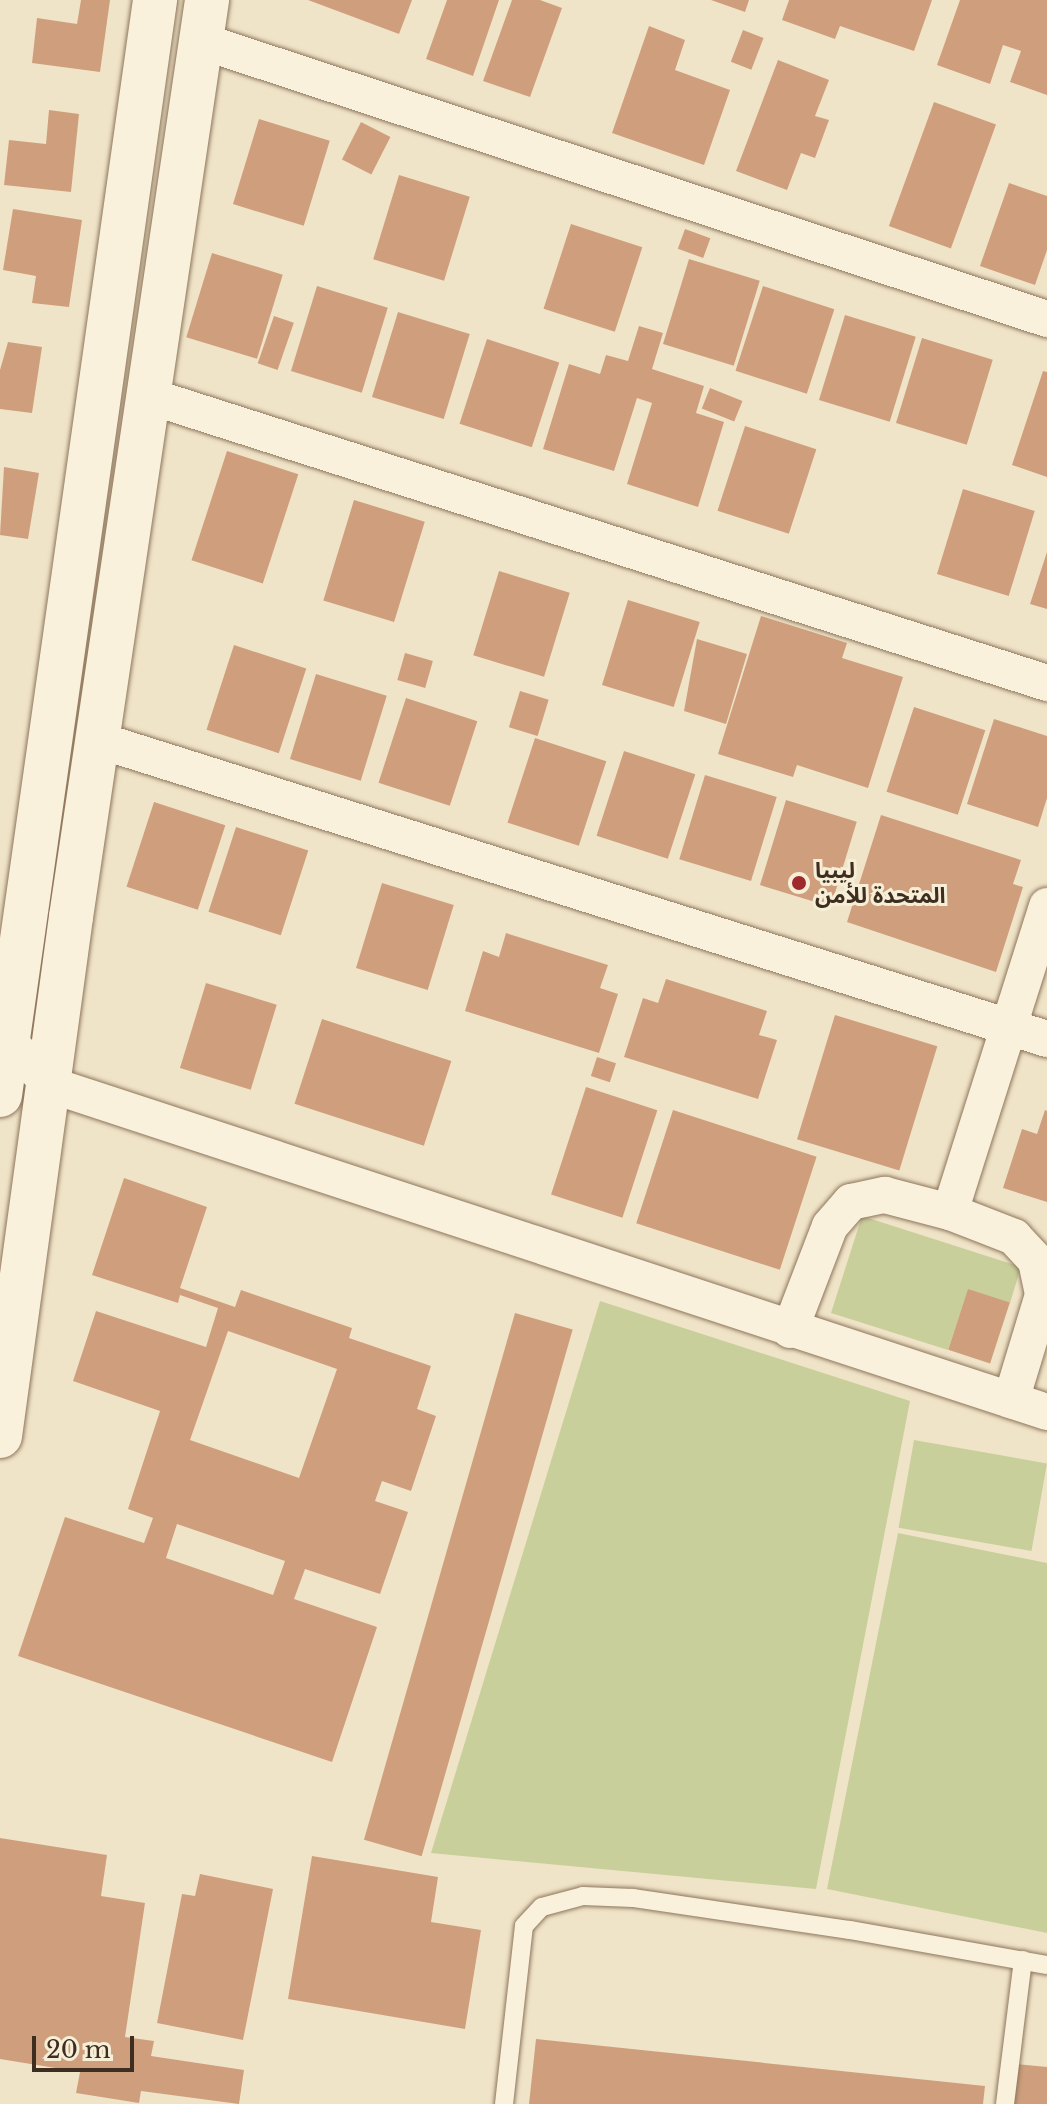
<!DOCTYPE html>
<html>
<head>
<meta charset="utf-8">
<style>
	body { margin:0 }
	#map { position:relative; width:1047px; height:2104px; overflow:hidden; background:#f0e4c8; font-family:"Libre Baskerville","Noto Sans Arabic",serif }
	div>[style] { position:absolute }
	.green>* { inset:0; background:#c9cf9b; transform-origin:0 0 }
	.building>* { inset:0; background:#cf9f7d; transform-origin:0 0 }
	.roads { filter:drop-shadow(0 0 2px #8d765c) drop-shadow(0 0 2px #8d765c) }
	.service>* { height:18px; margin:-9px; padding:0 9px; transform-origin:9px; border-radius:9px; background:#faf1dc }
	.minor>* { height:36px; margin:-18px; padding:0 18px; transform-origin:18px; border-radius:18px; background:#faf1dc }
	.tertiary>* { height:44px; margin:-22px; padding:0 22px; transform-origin:22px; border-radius:22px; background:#faf1dc }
	.dots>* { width:22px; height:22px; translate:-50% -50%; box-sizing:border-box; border:4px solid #f7eed8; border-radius:50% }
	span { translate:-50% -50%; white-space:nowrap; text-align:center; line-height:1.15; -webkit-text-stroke:6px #f7eed8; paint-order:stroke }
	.poi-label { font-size:22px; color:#3d2e20; font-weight:700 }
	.left { translate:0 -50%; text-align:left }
	.scale { position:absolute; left:32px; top:2036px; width:102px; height:36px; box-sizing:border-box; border:4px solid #3d2e20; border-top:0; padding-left:10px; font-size:24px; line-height:28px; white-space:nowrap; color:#3d2e20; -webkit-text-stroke:6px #f7eed8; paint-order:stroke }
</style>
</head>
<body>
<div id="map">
	<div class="green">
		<i style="clip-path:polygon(862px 1216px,1021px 1267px,1010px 1303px,968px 1290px,948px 1350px,831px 1313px)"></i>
		<i style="clip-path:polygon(600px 1301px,910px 1401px,816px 1889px,431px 1853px)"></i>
		<i style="left:914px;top:1440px;width:135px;height:89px;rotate:10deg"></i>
		<i style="clip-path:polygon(898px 1533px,1047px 1563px,1047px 1933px,827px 1889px)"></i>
	</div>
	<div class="building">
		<i style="clip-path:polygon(81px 0,110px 0,100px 72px,32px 63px,37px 18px,77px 24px)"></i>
		<i style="clip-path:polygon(308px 0,412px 0,399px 34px)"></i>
		<i style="clip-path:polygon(447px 0,499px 0,473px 76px,426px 59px)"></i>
		<i style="clip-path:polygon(512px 0,540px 0,562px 8px,530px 97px,483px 81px)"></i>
		<i style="clip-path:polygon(711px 0,749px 0,745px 12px)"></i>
		<i style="clip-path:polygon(789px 0,932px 0,914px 51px,840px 26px,835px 39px,782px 20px)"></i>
		<i style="clip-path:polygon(960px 0,1047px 0,1047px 95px,1010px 82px,1021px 51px,1003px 45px,990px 84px,937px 65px)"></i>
		<i style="clip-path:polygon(649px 26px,685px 40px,675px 70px,730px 90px,704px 165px,612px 133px)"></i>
		<i style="left:743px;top:30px;width:22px;height:34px;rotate:21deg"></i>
		<i style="clip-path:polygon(778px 60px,829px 80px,815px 116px,829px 120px,815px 158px,801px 153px,787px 190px,736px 171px)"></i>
		<i style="left:934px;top:102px;width:66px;height:132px;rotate:20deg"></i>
		<i style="clip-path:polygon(49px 110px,79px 114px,71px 192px,4px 185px,9px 140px,46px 144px)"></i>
		<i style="left:259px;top:119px;width:74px;height:89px;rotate:17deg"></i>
		<i style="left:361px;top:122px;width:33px;height:42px;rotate:27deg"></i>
		<i style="left:399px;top:175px;width:74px;height:88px;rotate:17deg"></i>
		<i style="clip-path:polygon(1009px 183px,1047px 196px,1047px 250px,1035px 285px,980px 266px)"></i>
		<i style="clip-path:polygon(13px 209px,82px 220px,69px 307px,32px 303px,36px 276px,3px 270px)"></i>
		<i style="left:571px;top:224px;width:75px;height:89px;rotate:18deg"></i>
		<i style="left:685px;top:229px;width:27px;height:21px;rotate:20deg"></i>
		<i style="left:212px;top:253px;width:74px;height:88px;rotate:17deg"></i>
		<i style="left:689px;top:259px;width:74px;height:89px;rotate:17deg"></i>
		<i style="left:317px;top:286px;width:74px;height:89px;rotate:17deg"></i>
		<i style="left:763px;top:286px;width:75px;height:89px;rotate:18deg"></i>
		<i style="left:398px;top:312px;width:75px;height:89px;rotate:17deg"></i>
		<i style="left:845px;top:315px;width:74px;height:89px;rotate:17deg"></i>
		<i style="left:274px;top:316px;width:21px;height:50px;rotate:19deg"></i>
		<i style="clip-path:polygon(639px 326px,663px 333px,652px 369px,704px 386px,696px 413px,724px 422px,698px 507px,627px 484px,652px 403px,637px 398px,614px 471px,543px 449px,569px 364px,600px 374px,606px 355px,628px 361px)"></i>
		<i style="left:922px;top:338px;width:74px;height:89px;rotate:17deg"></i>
		<i style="left:487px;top:339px;width:76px;height:89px;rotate:18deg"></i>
		<i style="clip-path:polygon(8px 342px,42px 347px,32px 413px,0 409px,0 370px)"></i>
		<i style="clip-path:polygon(1043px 371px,1047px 372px,1047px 477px,1012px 465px)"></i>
		<i style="left:710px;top:388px;width:35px;height:22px;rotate:22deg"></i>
		<i style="left:745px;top:426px;width:75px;height:89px;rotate:18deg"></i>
		<i style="left:227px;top:451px;width:75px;height:115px;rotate:18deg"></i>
		<i style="clip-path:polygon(4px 467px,39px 473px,28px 539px,0 535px)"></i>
		<i style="left:963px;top:489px;width:75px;height:89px;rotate:17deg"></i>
		<i style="left:354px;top:500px;width:74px;height:105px;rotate:17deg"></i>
		<i style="clip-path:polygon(1047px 552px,1047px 609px,1030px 604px)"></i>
		<i style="left:499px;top:571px;width:74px;height:88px;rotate:17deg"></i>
		<i style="left:628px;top:600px;width:75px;height:89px;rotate:17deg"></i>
		<i style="clip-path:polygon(761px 616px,847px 643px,842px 658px,903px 677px,868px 788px,797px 765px,793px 777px,718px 754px)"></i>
		<i style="clip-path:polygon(697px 639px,747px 654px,726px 724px,684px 711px)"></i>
		<i style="left:234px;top:645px;width:76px;height:89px;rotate:18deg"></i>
		<i style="left:405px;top:653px;width:29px;height:28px;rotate:16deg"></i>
		<i style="left:316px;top:674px;width:74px;height:89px;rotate:17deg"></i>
		<i style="left:520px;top:691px;width:30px;height:38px;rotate:17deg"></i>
		<i style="left:406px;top:698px;width:75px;height:89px;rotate:18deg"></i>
		<i style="left:914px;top:707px;width:75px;height:89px;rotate:18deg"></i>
		<i style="clip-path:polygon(994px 719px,1047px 736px,1047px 798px,1038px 827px,967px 804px)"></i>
		<i style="left:535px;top:738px;width:75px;height:89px;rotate:18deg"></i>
		<i style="left:624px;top:751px;width:75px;height:89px;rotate:18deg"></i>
		<i style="left:705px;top:775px;width:75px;height:88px;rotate:17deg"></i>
		<i style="left:786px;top:800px;width:74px;height:89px;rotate:17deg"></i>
		<i style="left:154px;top:802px;width:75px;height:89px;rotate:18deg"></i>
		<i style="clip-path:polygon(881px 815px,1021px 860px,1013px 884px,1023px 887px,996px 972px,847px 922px)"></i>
		<i style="left:236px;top:827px;width:76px;height:89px;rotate:18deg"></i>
		<i style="left:382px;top:883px;width:75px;height:89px;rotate:17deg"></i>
		<i style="clip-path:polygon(506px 933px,608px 965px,600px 988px,618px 994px,599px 1053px,465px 1011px,483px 951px,499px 957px)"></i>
		<i style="clip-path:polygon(666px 979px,767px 1011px,759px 1035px,777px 1040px,758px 1099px,624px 1057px,643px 998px,658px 1003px)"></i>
		<i style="left:206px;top:983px;width:74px;height:89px;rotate:17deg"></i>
		<i style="left:835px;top:1015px;width:107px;height:130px;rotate:17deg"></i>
		<i style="left:322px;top:1019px;width:136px;height:89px;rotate:18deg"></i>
		<i style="left:597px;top:1057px;width:20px;height:20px;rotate:18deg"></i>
		<i style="left:586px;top:1087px;width:75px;height:113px;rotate:18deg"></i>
		<i style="left:673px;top:1110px;width:151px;height:119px;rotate:18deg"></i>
		<i style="clip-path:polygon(1045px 1110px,1047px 1111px,1047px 1202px,1003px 1188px,1022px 1129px,1037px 1134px)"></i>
		<i style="clip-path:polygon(evenodd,124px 1178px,207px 1207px,180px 1288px,235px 1307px,241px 1290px,352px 1328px,349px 1338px,431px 1366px,417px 1409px,436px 1416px,411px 1491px,382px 1481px,375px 1501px,408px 1512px,380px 1594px,305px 1569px,294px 1599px,377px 1627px,332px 1762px,18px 1656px,65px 1517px,144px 1543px,153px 1518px,128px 1509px,160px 1411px,73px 1381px,96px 1311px,206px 1347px,218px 1308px,180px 1295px,178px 1303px,92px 1275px,124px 1178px,228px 1331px,337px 1369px,299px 1478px,190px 1440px,228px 1331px,124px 1178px,177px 1524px,285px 1561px,273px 1595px,166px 1558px,177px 1524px)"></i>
		<i style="left:968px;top:1289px;width:44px;height:64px;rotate:18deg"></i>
		<i style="left:515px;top:1313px;width:60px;height:548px;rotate:16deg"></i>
		<i style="clip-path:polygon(0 1838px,107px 1855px,101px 1896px,145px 1903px,125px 2037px,154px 2041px,151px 2056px,244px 2070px,239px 2104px,141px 2091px,139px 2103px,76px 2093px,80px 2072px,0 2059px)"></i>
		<i style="clip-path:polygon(312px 1856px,438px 1877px,431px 1922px,481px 1930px,465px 2029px,288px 1999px)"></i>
		<i style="clip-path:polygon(200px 1874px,273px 1889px,243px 2040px,157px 2023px,182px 1894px,195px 1896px)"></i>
		<i style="clip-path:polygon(536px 2039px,985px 2086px,983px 2104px,529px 2104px)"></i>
		<i style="clip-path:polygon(1016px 2064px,1047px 2067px,1047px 2104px,1012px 2104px)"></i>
	</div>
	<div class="roads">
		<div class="service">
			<i style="left:504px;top:2104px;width:179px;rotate:-83.6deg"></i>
			<i style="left:524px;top:1926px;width:26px;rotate:-47deg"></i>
			<i style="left:542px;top:1907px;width:42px;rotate:-15deg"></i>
			<i style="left:583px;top:1896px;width:50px;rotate:2.3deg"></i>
			<i style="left:633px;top:1898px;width:219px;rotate:8.4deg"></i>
			<i style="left:850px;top:1930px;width:200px;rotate:10.1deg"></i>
			<i style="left:1005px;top:2104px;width:145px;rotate:-82.9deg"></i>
		</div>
		<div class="minor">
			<i style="left:201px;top:41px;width:891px;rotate:18.19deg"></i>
			<i style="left:152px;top:397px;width:940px;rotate:17.72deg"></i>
			<i style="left:98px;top:740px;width:995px;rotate:17.49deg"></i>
			<i style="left:0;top:1033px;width:73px;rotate:45.6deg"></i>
			<i style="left:51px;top:1085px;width:1048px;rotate:18.18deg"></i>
			<i style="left:950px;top:1212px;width:321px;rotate:-72.4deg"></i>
			<i style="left:790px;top:1330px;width:111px;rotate:-69deg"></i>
			<i style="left:830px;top:1226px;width:32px;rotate:-49deg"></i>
			<i style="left:851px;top:1202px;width:35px;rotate:-12deg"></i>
			<i style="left:885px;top:1195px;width:67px;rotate:14.7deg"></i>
			<i style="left:950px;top:1212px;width:69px;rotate:21.3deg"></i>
			<i style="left:1014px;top:1237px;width:33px;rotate:47deg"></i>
			<i style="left:1036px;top:1261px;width:35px;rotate:78deg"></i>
			<i style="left:1043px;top:1295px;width:110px;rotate:106.9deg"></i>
		</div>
		<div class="tertiary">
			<i style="left:0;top:1095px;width:1106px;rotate:-81.94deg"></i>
			<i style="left:0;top:1436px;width:524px;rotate:-82.21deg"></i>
			<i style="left:71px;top:917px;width:927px;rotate:-81.56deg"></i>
		</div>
	</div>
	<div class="dots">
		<i style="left:799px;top:883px;background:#9e2a2b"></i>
	</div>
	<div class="poi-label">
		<span class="left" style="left:815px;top:883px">ليبيا<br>المتحدة للأمن</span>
	</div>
	<div class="scale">20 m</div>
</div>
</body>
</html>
